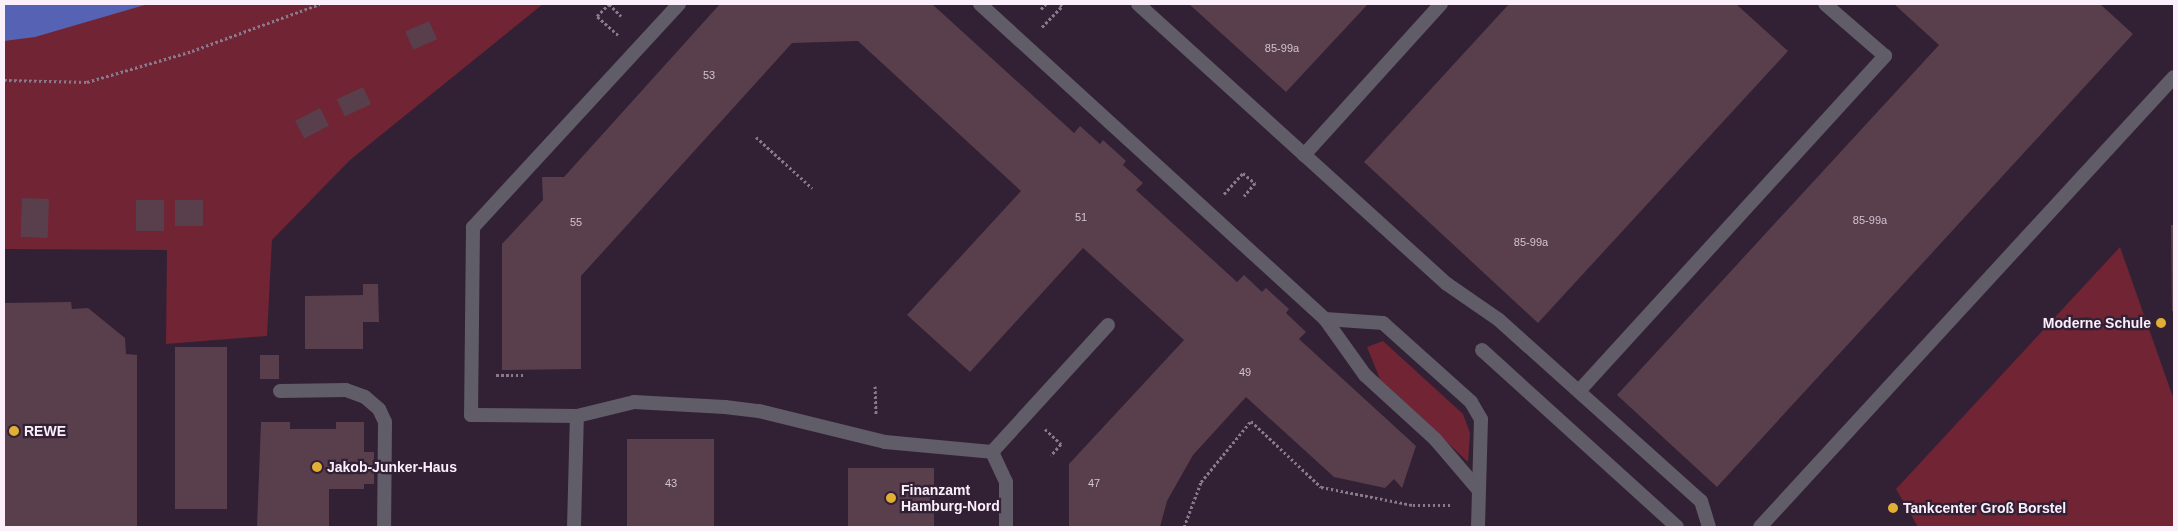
<!DOCTYPE html>
<html>
<head>
<meta charset="utf-8">
<style>
	body { margin:0 }
	#map { position:relative; width:2178px; height:531px; overflow:hidden; background:#322034; font-family:Arial,sans-serif }
	div>[style] { position:absolute }
	.green>* { inset:0; background:#712433 }
	.water>* { inset:0; background:#5663b5 }
	.building>* { inset:0; background:#593e4c; transform-origin:0 0 }
	.path>* { height:3px; margin-top:-1.5px; transform-origin:0; background:repeating-linear-gradient(90deg,#89798a 0 2.5px,transparent 0 5px) }
	.service>* { height:14px; margin:-7px; padding:0 7px; transform-origin:7px; border-radius:7px; background:#605c68 }
	.dots>* { width:14px; height:14px; translate:-50% -50%; box-sizing:border-box; border:2px solid #322034; border-radius:50% }
	span { translate:-50% -50%; white-space:nowrap; text-align:center; line-height:1.15; -webkit-text-stroke:4.5px #322034; paint-order:stroke }
	.number-label { font-size:11px; color:#d2c3d0 }
	.number-label span { -webkit-text-stroke-width:0 }
	.poi-label { font-size:14px; color:#fbeffc; font-weight:700 }
	.right { translate:-100% -50%; text-align:right }
	.left { translate:0 -50%; text-align:left }
	.frame { position:absolute; inset:0; border:5px solid #fbeffc; pointer-events:none }
</style>
</head>
<body>
<div id="map">
	<div class="green">
		<i style="clip-path:polygon(4px 4px,543px 4px,350px 160px,272px 240px,267px 336px,166px 344px,167px 250px,4px 249px)"></i>
		<i style="clip-path:polygon(2120px 247px,2174px 400px,2174px 527px,1918px 527px,1896px 489px)"></i>
		<i style="clip-path:polygon(1383px 341px,1463px 414px,1470px 433px,1468px 462px,1380px 379px,1367px 347px)"></i>
	</div>
	<div class="water">
		<i style="clip-path:polygon(4px 4px,148px 4px,35px 37px,4px 41px)"></i>
	</div>
	<div class="building">
		<i style="clip-path:polygon(720px 4px,932px 4px,1074px 133px,1080px 126px,1100px 144px,1103px 140px,1126px 161px,1123px 165px,1143px 183px,1136px 190px,1237px 282px,1244px 275px,1262px 292px,1266px 288px,1289px 309px,1286px 313px,1306px 332px,1299px 339px,1416px 446px,1402px 488px,1394px 479px,1385px 488px,1334px 477px,1246px 397px,1193px 455px,1167px 501px,1160px 527px,1069px 527px,1069px 464px,1184px 340px,1083px 248px,970px 372px,907px 315px,1021px 191px,858px 41px,792px 43px,581px 276px,581px 369px,502px 370px,502px 244px,543px 200px,542px 177px,564px 177px)"></i>
		<i style="clip-path:polygon(1189px 4px,1368px 4px,1286px 92px)"></i>
		<i style="clip-path:polygon(1509px 4px,1736px 4px,1788px 51px,1538px 323px,1364px 162px)"></i>
		<i style="clip-path:polygon(1894px 4px,2100px 4px,2133px 34px,1717px 487px,1617px 395px,1939px 45px)"></i>
		<i style="left:429px;top:21px;width:20px;height:26px;rotate:66deg"></i>
		<i style="left:363px;top:87px;width:19px;height:29px;rotate:65deg"></i>
		<i style="left:320px;top:108px;width:20px;height:28px;rotate:63deg"></i>
		<i style="left:22px;top:198px;width:27px;height:39px;rotate:2deg"></i>
		<i style="left:136px;top:200px;width:28px;height:31px"></i>
		<i style="left:175px;top:200px;width:28px;height:26px"></i>
		<i style="clip-path:polygon(2171px 225px,2174px 225px,2174px 311px,2172px 311px)"></i>
		<i style="clip-path:polygon(363px 284px,378px 284px,379px 322px,363px 322px,363px 349px,305px 349px,305px 296px,363px 295px)"></i>
		<i style="clip-path:polygon(71px 302px,72px 309px,88px 308px,125px 338px,126px 354px,137px 355px,137px 527px,4px 527px,4px 303px)"></i>
		<i style="left:175px;top:347px;width:52px;height:162px"></i>
		<i style="left:260px;top:355px;width:19px;height:24px"></i>
		<i style="clip-path:polygon(261px 422px,290px 422px,290px 429px,336px 429px,336px 422px,364px 422px,364px 452px,374px 452px,374px 484px,364px 484px,364px 489px,329px 489px,329px 527px,257px 527px)"></i>
		<i style="left:627px;top:439px;width:87px;height:88px"></i>
		<i style="left:848px;top:468px;width:86px;height:59px"></i>
	</div>
	<div class="path">
		<i style="left:1041px;top:9px;width:7px;rotate:-45deg"></i>
		<i style="left:1042px;top:27px;width:29px;rotate:-46deg"></i>
		<i style="left:1062px;top:6px;width:4px;rotate:-146deg"></i>
		<i style="left:618px;top:35px;width:28px;rotate:-138deg"></i>
		<i style="left:597px;top:16px;width:17px;rotate:-45deg"></i>
		<i style="left:609px;top:4px;width:17px;rotate:45deg"></i>
		<i style="left:4px;top:80px;width:83px;rotate:1.4deg"></i>
		<i style="left:87px;top:82px;width:109px;rotate:-16.4deg"></i>
		<i style="left:192px;top:51px;width:136px;rotate:-20.2deg"></i>
		<i style="left:756px;top:137px;width:76px;rotate:42.3deg"></i>
		<i style="left:1224px;top:194px;width:28px;rotate:-48deg"></i>
		<i style="left:1243px;top:173px;width:16px;rotate:40deg"></i>
		<i style="left:1255px;top:183px;width:17px;rotate:130deg"></i>
		<i style="left:496px;top:375px;width:30px"></i>
		<i style="left:875px;top:386px;width:29px;rotate:88deg"></i>
		<i style="left:1045px;top:429px;width:22px;rotate:43deg"></i>
		<i style="left:1061px;top:444px;width:15px;rotate:132deg"></i>
		<i style="left:1184px;top:527px;width:48px;rotate:-69.3deg"></i>
		<i style="left:1201px;top:482px;width:79px;rotate:-50.7deg"></i>
		<i style="left:1251px;top:421px;width:96px;rotate:43.3deg"></i>
		<i style="left:1321px;top:487px;width:94px;rotate:11.1deg"></i>
		<i style="left:1413px;top:505px;width:40px"></i>
	</div>
	<div class="service">
		<i style="left:679px;top:4px;width:304px;rotate:132.7deg"></i>
		<i style="left:473px;top:227px;width:188px;rotate:90.6deg"></i>
		<i style="left:471px;top:415px;width:106px;rotate:0.5deg"></i>
		<i style="left:577px;top:416px;width:59px;rotate:-13.8deg"></i>
		<i style="left:634px;top:402px;width:91px;rotate:3.1deg"></i>
		<i style="left:725px;top:407px;width:34px;rotate:7deg"></i>
		<i style="left:759px;top:411px;width:130px;rotate:13.8deg"></i>
		<i style="left:885px;top:442px;width:107px;rotate:5.3deg"></i>
		<i style="left:992px;top:452px;width:33px;rotate:65deg"></i>
		<i style="left:1006px;top:482px;width:45px;rotate:90deg"></i>
		<i style="left:980px;top:4px;width:467px;rotate:42.4deg"></i>
		<i style="left:1325px;top:319px;width:69px;rotate:54.5deg"></i>
		<i style="left:1365px;top:375px;width:95px;rotate:42.4deg"></i>
		<i style="left:1435px;top:439px;width:65px;rotate:49.4deg"></i>
		<i style="left:1138px;top:4px;width:417px;rotate:42.2deg"></i>
		<i style="left:1447px;top:284px;width:63px;rotate:34.7deg"></i>
		<i style="left:1499px;top:320px;width:271px;rotate:41.9deg"></i>
		<i style="left:1701px;top:501px;width:27px;rotate:73deg"></i>
		<i style="left:1304px;top:155px;width:204px;rotate:-47.8deg"></i>
		<i style="left:1325px;top:319px;width:58px;rotate:3.9deg"></i>
		<i style="left:1383px;top:323px;width:118px;rotate:41.9deg"></i>
		<i style="left:1471px;top:402px;width:20px;rotate:60deg"></i>
		<i style="left:1481px;top:419px;width:108px;rotate:91.6deg"></i>
		<i style="left:1482px;top:350px;width:263px;rotate:42.2deg"></i>
		<i style="left:280px;top:391px;width:66px;rotate:-0.9deg"></i>
		<i style="left:346px;top:390px;width:20px;rotate:20deg"></i>
		<i style="left:365px;top:397px;width:18px;rotate:41deg"></i>
		<i style="left:379px;top:409px;width:14px;rotate:65deg"></i>
		<i style="left:385px;top:422px;width:105px;rotate:90.5deg"></i>
		<i style="left:1579px;top:391px;width:454px;rotate:-47.6deg"></i>
		<i style="left:1885px;top:56px;width:79px;rotate:-139.1deg"></i>
		<i style="left:992px;top:452px;width:172px;rotate:-47.6deg"></i>
		<i style="left:574px;top:527px;width:111px;rotate:-88.5deg"></i>
		<i style="left:1760px;top:527px;width:611px;rotate:-47.39deg"></i>
	</div>
	<div class="dots">
		<i style="left:2161px;top:323px;background:#e1af34"></i>
		<i style="left:14px;top:431px;background:#e1af34"></i>
		<i style="left:317px;top:467px;background:#e1af34"></i>
		<i style="left:891px;top:498px;background:#e1af34"></i>
		<i style="left:1893px;top:508px;background:#e1af34"></i>
	</div>
	<div class="number-label">
		<span style="left:1282px;top:48px">85-99a</span>
		<span style="left:709px;top:75px">53</span>
		<span style="left:1081px;top:217px">51</span>
		<span style="left:1870px;top:220px">85-99a</span>
		<span style="left:576px;top:222px">55</span>
		<span style="left:1531px;top:242px">85-99a</span>
		<span style="left:1245px;top:372px">49</span>
		<span style="left:671px;top:483px">43</span>
		<span style="left:1094px;top:483px">47</span>
	</div>
	<div class="poi-label">
		<span class="right" style="left:2151px;top:323px">Moderne Schule</span>
		<span class="left" style="left:24px;top:431px">REWE</span>
		<span class="left" style="left:327px;top:467px">Jakob-Junker-Haus</span>
		<span class="left" style="left:901px;top:498px">Finanzamt<br>Hamburg-Nord</span>
		<span class="left" style="left:1903px;top:508px">Tankcenter Groß Borstel</span>
	</div>
	<div class="frame"></div>
</div>
</body>
</html>
